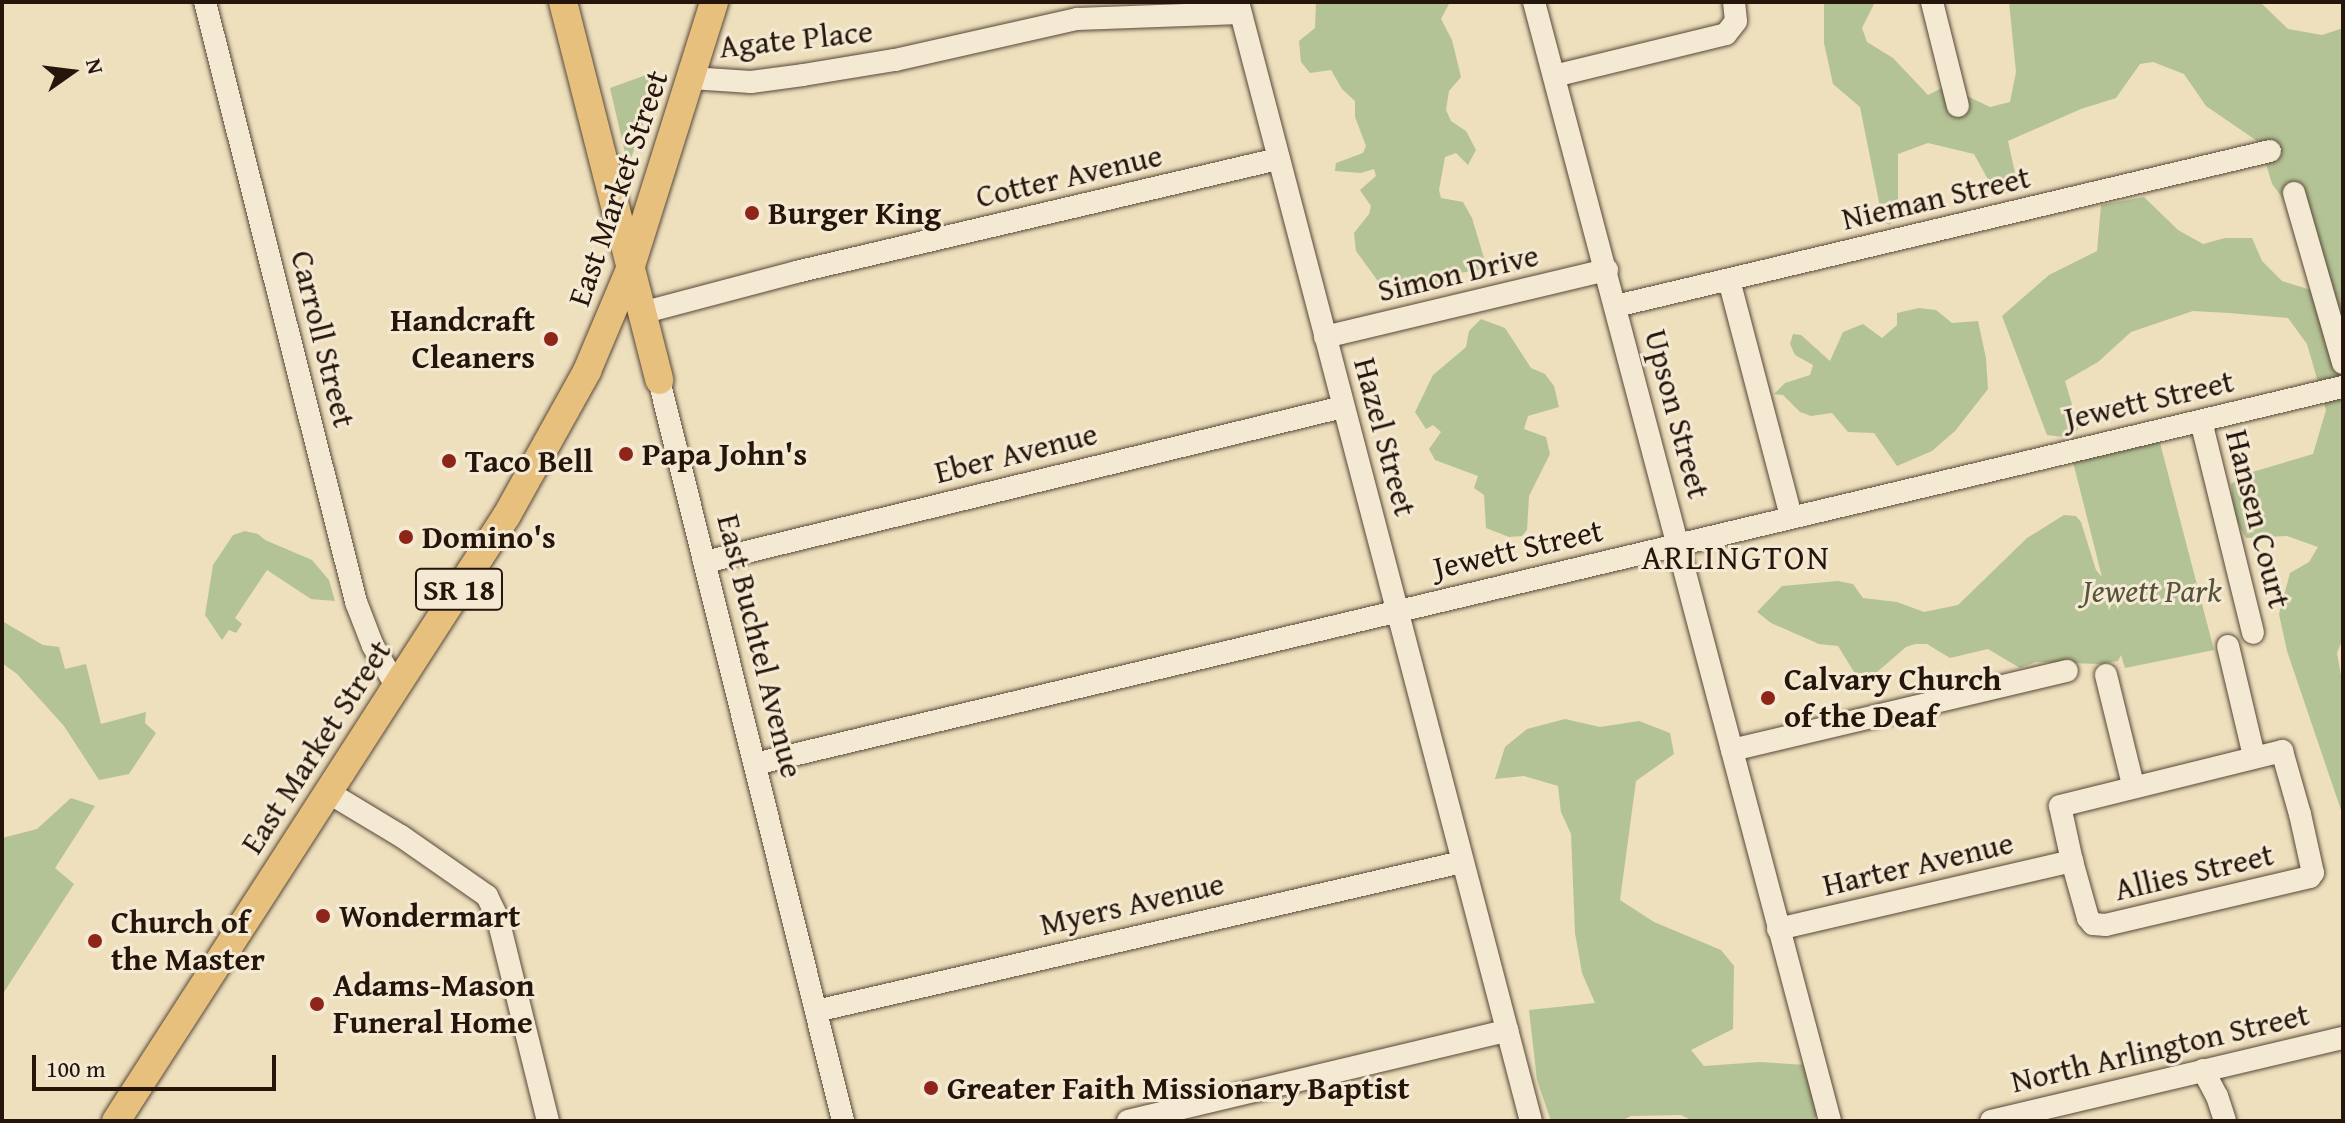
<!DOCTYPE html>
<html>
<head>
<meta charset="utf-8">
<style>
	body { margin:0 }
	#map { position:relative; width:2345px; height:1123px; overflow:hidden; background:#eedfbd; font-family:"Gentium Book Plus",serif }
	div>[style] { position:absolute }
	.green>* { inset:0; background:#b4c395 }
	.roads { filter:drop-shadow(0 0 2px #574838) drop-shadow(0 0 2px #574838) }
	.minor>* { height:22px; margin:-11px; padding:0 11px; transform-origin:11px; border-radius:11px; background:#f4ead4 }
	.major>* { height:28px; margin:-14px; padding:0 14px; transform-origin:14px; border-radius:14px; background:#e7c07e }
	.dots>* { width:22px; height:22px; translate:-50% -50%; box-sizing:border-box; border:4px solid #f4ead4; border-radius:50% }
	span { translate:-50% -50%; white-space:nowrap; text-align:center; line-height:1.15; -webkit-text-stroke:6px #f4ead4; paint-order:stroke }
	.shield-label span { padding:2px 6px; background:#f4ead4; border:2px solid; border-radius:6px; -webkit-text-stroke-width:0 }
	.shield-label { font-size:30px; color:#25150b; font-weight:700 }
	.street-label { font-size:32px; color:#25150b }
	.poi-label { font-size:32px; color:#25150b; font-weight:700 }
	.left { translate:0 -50%; text-align:left }
	.right { translate:-100% -50%; text-align:right }
	.park-label { font-size:32px; color:#57523b; font-style:italic }
	.neighbourhood-label { font-size:34px; color:#25150b; letter-spacing:2px }
	.frame { position:absolute; inset:0; border:4px solid #25150b; pointer-events:none }
	.north { position:absolute; left:32px; top:32px; width:80px; height:80px; -webkit-text-stroke:6px #f4ead4; paint-order:stroke; rotate:76deg; font-size:22px; font-weight:700; line-height:32px; text-align:center; color:#25150b }
	.north::after { content:''; display:block; margin:auto; width:28px; height:36px; background:#25150b; clip-path:polygon(50% 0,100% 100%,50% 72%,0 100%) }
	.scale { position:absolute; left:32px; top:1055px; width:244px; height:36px; box-sizing:border-box; border:4px solid #25150b; border-top:0; padding-left:10px; font-size:24px; line-height:28px; white-space:nowrap; color:#25150b; -webkit-text-stroke:6px #f4ead4; paint-order:stroke }
</style>
</head>
<body>
<div id="map">
	<div class="green">
		<i style="clip-path:polygon(1316px 2px,1450px 2px,1441px 19px,1452px 40px,1461px 77px,1449px 91px,1446px 110px,1451px 121px,1466px 131px,1476px 150px,1468px 165px,1456px 153px,1445px 157px,1439px 190px,1441px 198px,1463px 202px,1472px 218px,1484px 258px,1479px 270px,1446px 275px,1430px 290px,1404px 296px,1383px 288px,1356px 251px,1354px 233px,1369px 214px,1371px 206px,1360px 190px,1376px 176px,1374px 169px,1361px 173px,1335px 171px,1336px 163px,1363px 153px,1366px 146px,1355px 117px,1355px 101px,1342px 89px,1331px 70px,1310px 73px,1301px 62px,1299px 41px,1315px 28px)"></i>
		<i style="clip-path:polygon(1824px 2px,1875px 2px,1862px 28px,1867px 42px,1893px 58px,1928px 95px,1946px 86px,1990px 107px,2010px 102px,2016px 72px,2009px 2px,2260px 2px,2288px 29px,2322px 35px,2343px 28px,2343px 638px,2337px 653px,2343px 687px,2343px 816px,2287px 651px,2279px 614px,2290px 573px,2309px 562px,2318px 547px,2287px 536px,2246px 538px,2234px 516px,2231px 484px,2249px 473px,2313px 454px,2326px 410px,2307px 344px,2288px 318px,2229px 313px,2193px 311px,2131px 332px,2098px 362px,2065px 381px,2079px 428px,2071px 438px,2047px 435px,2002px 316px,2049px 275px,2097px 251px,2101px 205px,2144px 197px,2178px 230px,2203px 244px,2225px 238px,2252px 238px,2262px 261px,2282px 281px,2314px 291px,2310px 233px,2272px 184px,2260px 143px,2206px 106px,2184px 74px,2153px 62px,2140px 64px,2116px 98px,2081px 109px,2008px 141px,2015px 173px,2013px 192px,1996px 194px,1974px 154px,1928px 143px,1898px 154px,1898px 208px,1890px 225px,1883px 222px,1860px 107px,1833px 84px,1824px 43px)"></i>
		<i style="clip-path:polygon(646px 75px,659px 75px,659px 80px,631px 158px,625px 153px,610px 88px)"></i>
		<i style="clip-path:polygon(1919px 308px,1936px 310px,1952px 323px,1978px 321px,1986px 358px,1988px 389px,1955px 431px,1932px 451px,1897px 466px,1874px 433px,1848px 432px,1832px 413px,1811px 416px,1800px 412px,1783px 395px,1774px 394px,1785px 383px,1810px 375px,1813px 365px,1795px 355px,1790px 344px,1793px 334px,1801px 335px,1830px 361px,1843px 332px,1863px 324px,1882px 338px,1897px 325px,1897px 313px)"></i>
		<i style="clip-path:polygon(1481px 319px,1505px 328px,1531px 368px,1545px 374px,1554px 386px,1559px 407px,1528px 416px,1524px 429px,1546px 437px,1550px 454px,1529px 496px,1527px 530px,1522px 536px,1509px 537px,1486px 528px,1484px 495px,1474px 488px,1478px 476px,1435px 460px,1429px 449px,1441px 432px,1433px 425px,1426px 429px,1415px 412px,1433px 375px,1466px 347px,1469px 331px)"></i>
		<i style="clip-path:polygon(2159px 439px,2214px 650px,2125px 668px,2121px 655px,2118px 661px,2100px 664px,2036px 662px,2020px 668px,1988px 649px,1950px 658px,1927px 644px,1915px 644px,1906px 647px,1862px 685px,1838px 646px,1819px 644px,1771px 623px,1757px 612px,1782px 586px,1838px 581px,1853px 584px,1863px 598px,1897px 602px,1924px 612px,1958px 605px,2027px 538px,2064px 515px,2076px 516px,2081px 522px,2096px 570px,2102px 577px,2073px 462px)"></i>
		<i style="clip-path:polygon(245px 531px,258px 534px,265px 540px,312px 560px,329px 580px,335px 601px,311px 599px,267px 570px,235px 618px,242px 624px,236px 633px,229px 630px,222px 640px,205px 615px,213px 565px,233px 535px)"></i>
		<i style="clip-path:polygon(2px 621px,43px 645px,59px 647px,65px 669px,86px 664px,101px 724px,146px 712px,145px 723px,156px 733px,129px 774px,99px 780px,64px 726px,17px 674px,2px 663px)"></i>
		<i style="clip-path:polygon(1565px 719px,1600px 727px,1639px 721px,1670px 733px,1674px 754px,1636px 781px,1620px 900px,1654px 922px,1721px 950px,1734px 966px,1733px 1029px,1691px 1050px,1704px 1066px,1760px 1062px,1807px 1065px,1817px 1115px,1812px 1121px,1693px 1121px,1681px 1115px,1631px 1116px,1621px 1121px,1551px 1121px,1537px 1080px,1529px 1010px,1595px 1003px,1582px 973px,1575px 933px,1571px 834px,1561px 812px,1558px 786px,1524px 776px,1495px 779px,1505px 747px,1527px 729px)"></i>
		<i style="clip-path:polygon(71px 798px,95px 806px,55px 868px,74px 884px,2px 995px,2px 838px,37px 829px)"></i>
	</div>
	<div class="roads">
		<div class="minor">
			<i style="left:205px;top:2px;width:619px;rotate:75.87deg"></i>
			<i style="left:356px;top:602px;width:47px;rotate:68.9deg"></i>
			<i style="left:373px;top:646px;width:44px;rotate:59.9deg"></i>
			<i style="left:1238px;top:2px;width:1157px;rotate:75.33deg"></i>
			<i style="left:1534px;top:2px;width:1157px;rotate:75.18deg"></i>
			<i style="left:1932px;top:2px;width:107px;rotate:76deg"></i>
			<i style="left:1554px;top:76px;width:177px;rotate:-13.7deg"></i>
			<i style="left:1726px;top:34px;width:16px;rotate:-52deg"></i>
			<i style="left:1736px;top:21px;width:19px;rotate:-96deg"></i>
			<i style="left:691px;top:78px;width:60px;rotate:3.8deg"></i>
			<i style="left:751px;top:82px;width:52px;rotate:-7.7deg"></i>
			<i style="left:803px;top:75px;width:93px;rotate:-9.3deg"></i>
			<i style="left:895px;top:60px;width:187px;rotate:-12.7deg"></i>
			<i style="left:1077px;top:19px;width:163px;rotate:-2.1deg"></i>
			<i style="left:2294px;top:193px;width:177px;rotate:73.9deg"></i>
			<i style="left:1729px;top:280px;width:245px;rotate:75.3deg"></i>
			<i style="left:1616px;top:306px;width:672px;rotate:-13.33deg"></i>
			<i style="left:641px;top:313px;width:160px;rotate:-14.8deg"></i>
			<i style="left:796px;top:272px;width:496px;rotate:-13.2deg"></i>
			<i style="left:1325px;top:337px;width:290px;rotate:-13.4deg"></i>
			<i style="left:659px;top:380px;width:764px;rotate:76.05deg"></i>
			<i style="left:2201px;top:421px;width:218px;rotate:76.2deg"></i>
			<i style="left:705px;top:562px;width:657px;rotate:-13.66deg"></i>
			<i style="left:2228px;top:646px;width:113px;rotate:76.7deg"></i>
			<i style="left:2106px;top:675px;width:113px;rotate:76.2deg"></i>
			<i style="left:1732px;top:750px;width:344px;rotate:-13.3deg"></i>
			<i style="left:2282px;top:751px;width:66px;rotate:74.1deg"></i>
			<i style="left:2300px;top:814px;width:60px;rotate:77.6deg"></i>
			<i style="left:2313px;top:873px;width:5px;rotate:127deg"></i>
			<i style="left:2310px;top:877px;width:210px;rotate:166.8deg"></i>
			<i style="left:2106px;top:925px;width:13px;rotate:-176deg"></i>
			<i style="left:2093px;top:924px;width:8px;rotate:-130deg"></i>
			<i style="left:2088px;top:918px;width:59px;rotate:-105.7deg"></i>
			<i style="left:2072px;top:861px;width:56px;rotate:-102.3deg"></i>
			<i style="left:2060px;top:806px;width:229px;rotate:-13.9deg"></i>
			<i style="left:755px;top:764px;width:1632px;rotate:-13.36deg"></i>
			<i style="left:326px;top:791px;width:87px;rotate:31deg"></i>
			<i style="left:401px;top:836px;width:105px;rotate:34.9deg"></i>
			<i style="left:487px;top:896px;width:25px;rotate:64deg"></i>
			<i style="left:498px;top:919px;width:208px;rotate:76.1deg"></i>
			<i style="left:1778px;top:929px;width:302px;rotate:-13deg"></i>
			<i style="left:816px;top:1011px;width:663px;rotate:-12.99deg"></i>
			<i style="left:2203px;top:1070px;width:30px;rotate:62deg"></i>
			<i style="left:2217px;top:1096px;width:26px;rotate:72deg"></i>
			<i style="left:1128px;top:1121px;width:390px;rotate:-13.4deg"></i>
			<i style="left:1991px;top:1121px;width:362px;rotate:-13.3deg"></i>
		</div>
		<div class="major">
			<i style="left:563px;top:2px;width:390px;rotate:75.7deg"></i>
			<i style="left:116px;top:1121px;width:721px;rotate:-57.17deg"></i>
			<i style="left:507px;top:515px;width:165px;rotate:-60.9deg"></i>
			<i style="left:587px;top:371px;width:111px;rotate:-67.1deg"></i>
			<i style="left:630px;top:269px;width:280px;rotate:-72.5deg"></i>
		</div>
	</div>
	<div class="dots">
		<i style="left:752px;top:213px;background:#8f2418"></i>
		<i style="left:551px;top:339px;background:#8f2418"></i>
		<i style="left:626px;top:454px;background:#8f2418"></i>
		<i style="left:449px;top:461px;background:#8f2418"></i>
		<i style="left:406px;top:537px;background:#8f2418"></i>
		<i style="left:1768px;top:698px;background:#8f2418"></i>
		<i style="left:323px;top:916px;background:#8f2418"></i>
		<i style="left:95px;top:941px;background:#8f2418"></i>
		<i style="left:317px;top:1004px;background:#8f2418"></i>
		<i style="left:931px;top:1088px;background:#8f2418"></i>
	</div>
	<div class="shield-label">
		<span style="left:459px;top:589px">SR 18</span>
	</div>
	<div class="street-label">
		<span style="left:796px;top:39px;rotate:-6deg">Agate Place</span>
		<span style="left:1069px;top:176px;rotate:-13deg">Cotter Avenue</span>
		<span style="left:618px;top:188px;rotate:-71deg">East Market Street</span>
		<span style="left:1936px;top:198px;rotate:-13deg">Nieman Street</span>
		<span style="left:1458px;top:273px;rotate:-13deg">Simon Drive</span>
		<span style="left:323px;top:339px;rotate:76deg">Carroll Street</span>
		<span style="left:2149px;top:400px;rotate:-13deg">Jewett Street</span>
		<span style="left:1677px;top:414px;rotate:75deg">Upson Street</span>
		<span style="left:1385px;top:437px;rotate:75deg">Hazel Street</span>
		<span style="left:1016px;top:453px;rotate:-14deg">Eber Avenue</span>
		<span style="left:2258px;top:519px;rotate:76deg">Hansen Court</span>
		<span style="left:1518px;top:549px;rotate:-13deg">Jewett Street</span>
		<span style="left:760px;top:646px;rotate:76deg">East Buchtel Avenue</span>
		<span style="left:316px;top:747px;rotate:-57deg">East Market Street</span>
		<span style="left:1918px;top:864px;rotate:-13deg">Harter Avenue</span>
		<span style="left:2194px;top:872px;rotate:-13deg">Allies Street</span>
		<span style="left:1132px;top:904px;rotate:-13deg">Myers Avenue</span>
		<span style="left:2160px;top:1048px;rotate:-13deg">North Arlington Street</span>
	</div>
	<div class="poi-label">
		<span class="left" style="left:768px;top:213px">Burger King</span>
		<span class="right" style="left:535px;top:339px">Handcraft<br>Cleaners</span>
		<span class="left" style="left:642px;top:454px">Papa John's</span>
		<span class="left" style="left:465px;top:461px">Taco Bell</span>
		<span class="left" style="left:422px;top:537px">Domino's</span>
		<span class="left" style="left:1784px;top:698px">Calvary Church<br>of the Deaf</span>
		<span class="left" style="left:339px;top:916px">Wondermart</span>
		<span class="left" style="left:111px;top:941px">Church of<br>the Master</span>
		<span class="left" style="left:333px;top:1004px">Adams-Mason<br>Funeral Home</span>
		<span class="left" style="left:947px;top:1088px">Greater Faith Missionary Baptist</span>
	</div>
	<div class="park-label">
		<span style="left:2152px;top:591px">Jewett Park</span>
	</div>
	<div class="neighbourhood-label">
		<span style="left:1736px;top:557px">ARLINGTON</span>
	</div>
	<div class="frame"></div>
	<div class="north">N</div>
	<div class="scale">100 m</div>
</div>
</body>
</html>
